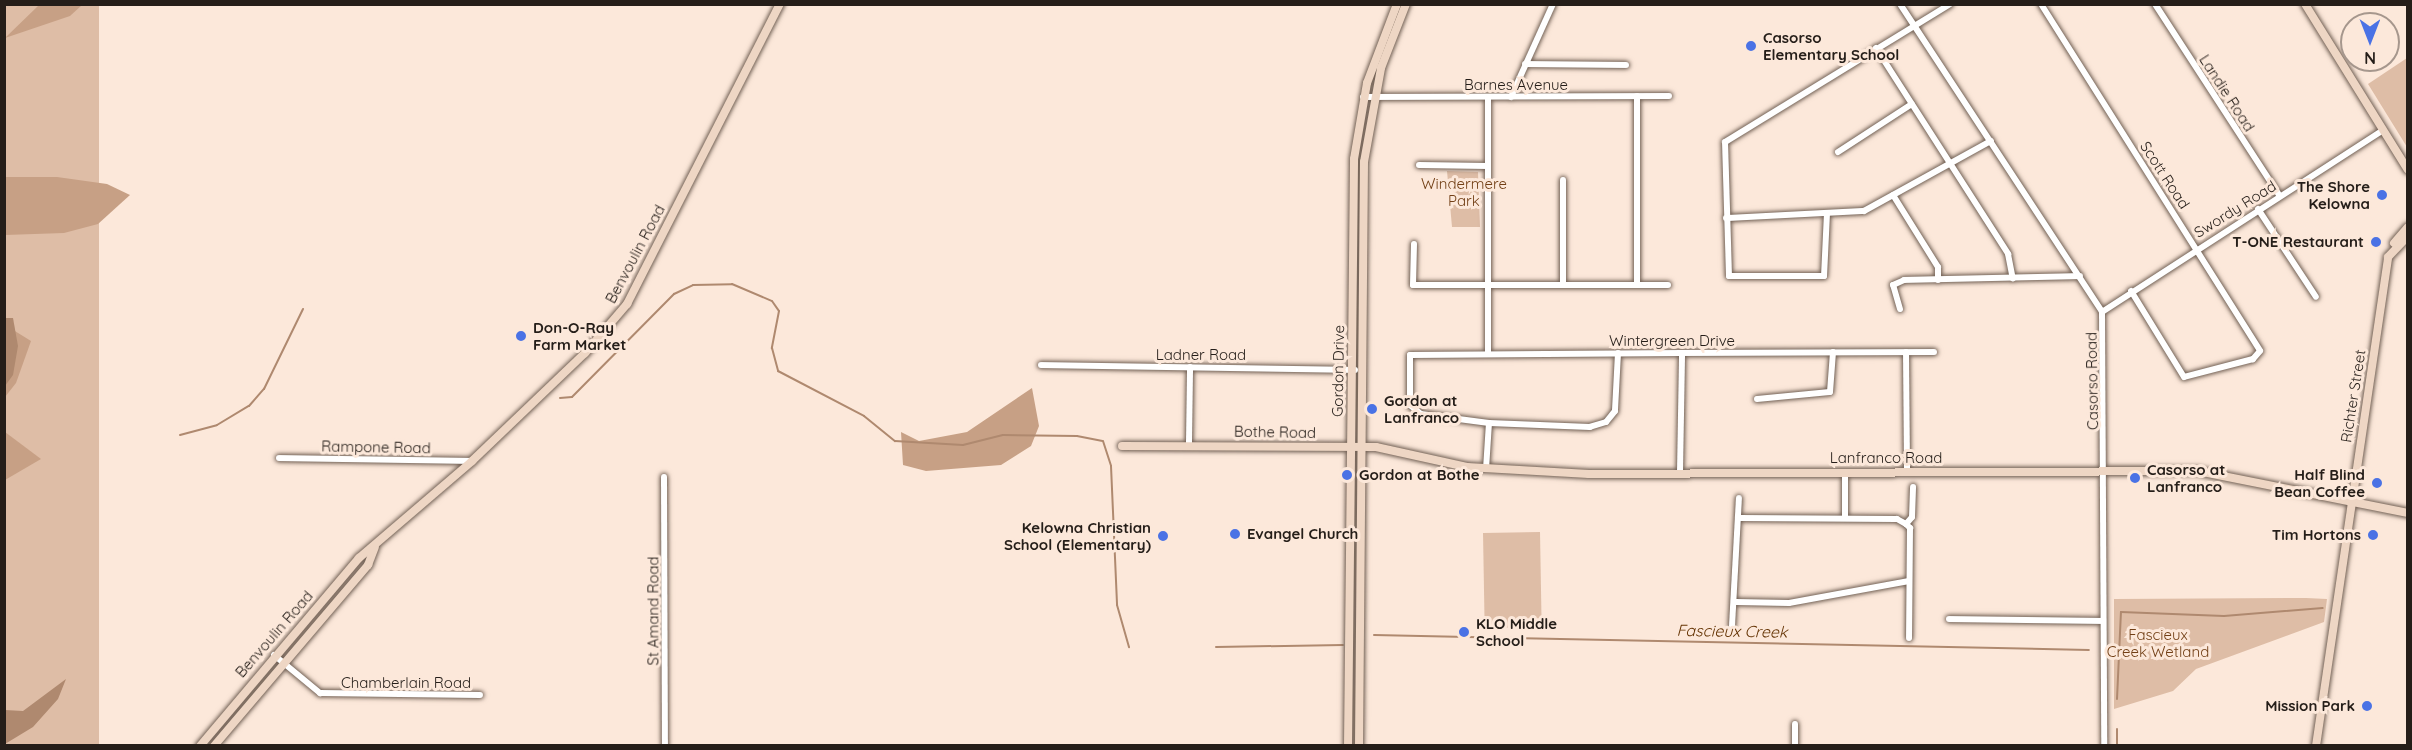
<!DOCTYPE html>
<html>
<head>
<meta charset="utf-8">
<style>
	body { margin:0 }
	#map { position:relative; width:2412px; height:750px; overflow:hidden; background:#fce8da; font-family:Quicksand,sans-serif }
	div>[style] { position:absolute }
	.green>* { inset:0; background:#debda6; transform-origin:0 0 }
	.forest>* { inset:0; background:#c7a085 }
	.water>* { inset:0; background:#af896f }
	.stream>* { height:2px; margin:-1px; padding:0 1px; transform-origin:1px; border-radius:1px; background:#af896f }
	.roads { filter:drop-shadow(0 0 2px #726155) drop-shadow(0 0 2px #726155) }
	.street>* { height:6px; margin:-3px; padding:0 3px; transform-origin:3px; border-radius:3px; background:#fff }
	.secondary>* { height:8px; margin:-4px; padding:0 4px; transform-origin:4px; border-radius:4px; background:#eed6c4 }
	.dots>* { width:16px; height:16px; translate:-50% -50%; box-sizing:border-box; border:3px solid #fce8da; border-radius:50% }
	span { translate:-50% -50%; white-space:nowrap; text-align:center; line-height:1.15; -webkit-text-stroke:6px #fce8da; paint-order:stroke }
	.poi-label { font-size:15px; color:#251e19; font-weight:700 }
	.left { translate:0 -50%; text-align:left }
	.right { translate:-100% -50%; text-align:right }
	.street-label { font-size:15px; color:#251e19 }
	.park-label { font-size:15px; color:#723f15 }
	.water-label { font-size:16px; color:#643303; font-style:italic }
	.frame { position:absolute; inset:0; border:6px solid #251e19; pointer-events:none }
	.north { position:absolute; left:2340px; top:12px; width:60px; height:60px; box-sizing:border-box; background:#fce8da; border:2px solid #a6978d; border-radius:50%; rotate:180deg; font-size:16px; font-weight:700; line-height:24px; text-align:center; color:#251e19 }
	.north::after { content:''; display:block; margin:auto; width:21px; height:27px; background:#4a72e5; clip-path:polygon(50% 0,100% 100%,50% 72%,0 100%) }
</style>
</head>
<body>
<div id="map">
	<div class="green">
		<i style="left:4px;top:5px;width:95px;height:740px"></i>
		<i style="clip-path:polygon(2407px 58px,2407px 147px,2368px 84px)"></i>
		<i style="clip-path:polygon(1447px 171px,1478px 172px,1480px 227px,1452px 227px)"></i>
		<i style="left:1540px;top:532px;width:95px;height:57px;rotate:89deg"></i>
		<i style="clip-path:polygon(2114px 599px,2306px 598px,2327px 599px,2324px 622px,2196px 669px,2173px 691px,2114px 709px)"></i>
	</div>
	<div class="forest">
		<i style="clip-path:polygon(39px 5px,82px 5px,70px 16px,5px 38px)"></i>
		<i style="clip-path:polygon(5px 177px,57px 177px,107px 184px,130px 195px,98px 224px,64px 233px,5px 235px)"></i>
		<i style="clip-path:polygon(10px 328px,31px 341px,16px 383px,5px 397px,5px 330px)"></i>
		<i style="clip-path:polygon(1032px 388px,1039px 426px,1031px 446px,1001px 465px,926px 471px,903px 465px,901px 432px,919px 441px,967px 432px)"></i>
		<i style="clip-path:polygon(5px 432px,41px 459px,5px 480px,4px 480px)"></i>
	</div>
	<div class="water">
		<i style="clip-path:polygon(5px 318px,13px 318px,18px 346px,13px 375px,5px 386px)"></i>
		<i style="clip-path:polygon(66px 679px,58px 699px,33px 727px,5px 744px,5px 710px,23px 711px)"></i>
	</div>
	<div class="stream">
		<i style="left:560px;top:398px;width:12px;rotate:-5deg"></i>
		<i style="left:572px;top:397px;width:145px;rotate:-45.3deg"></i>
		<i style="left:674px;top:294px;width:21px;rotate:-25deg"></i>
		<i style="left:693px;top:285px;width:39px;rotate:-1deg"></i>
		<i style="left:732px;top:284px;width:43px;rotate:23deg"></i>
		<i style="left:772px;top:301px;width:12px;rotate:55deg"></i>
		<i style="left:779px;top:311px;width:38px;rotate:101deg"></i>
		<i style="left:772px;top:348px;width:24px;rotate:75deg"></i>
		<i style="left:778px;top:371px;width:97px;rotate:27.6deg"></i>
		<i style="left:864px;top:416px;width:40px;rotate:39deg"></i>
		<i style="left:895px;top:441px;width:68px;rotate:3.4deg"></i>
		<i style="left:963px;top:445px;width:41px;rotate:-14deg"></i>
		<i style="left:1003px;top:435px;width:74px;rotate:0.8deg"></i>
		<i style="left:1077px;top:436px;width:26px;rotate:11deg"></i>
		<i style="left:1103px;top:441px;width:26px;rotate:72deg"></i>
		<i style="left:1111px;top:466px;width:139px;rotate:87.5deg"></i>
		<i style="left:1117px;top:605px;width:44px;rotate:74.1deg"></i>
		<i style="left:180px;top:435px;width:38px;rotate:-15deg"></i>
		<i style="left:217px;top:425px;width:37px;rotate:-31deg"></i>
		<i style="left:249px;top:406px;width:23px;rotate:-49deg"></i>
		<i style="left:264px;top:389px;width:89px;rotate:-64deg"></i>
		<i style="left:1374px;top:635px;width:715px;rotate:1.2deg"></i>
		<i style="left:1216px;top:647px;width:127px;rotate:-0.9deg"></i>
		<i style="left:2117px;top:699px;width:87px;rotate:-87.4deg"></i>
		<i style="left:2121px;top:612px;width:103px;rotate:2.2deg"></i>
		<i style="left:2224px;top:616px;width:99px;rotate:-4.6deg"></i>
		<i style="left:2117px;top:746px;width:17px;rotate:-90deg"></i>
	</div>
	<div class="roads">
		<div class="street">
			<i style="left:1900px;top:4px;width:368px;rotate:56.7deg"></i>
			<i style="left:2102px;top:312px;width:434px;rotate:89.7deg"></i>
			<i style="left:2041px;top:4px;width:410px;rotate:57.7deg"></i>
			<i style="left:2260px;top:351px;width:11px;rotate:131deg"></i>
			<i style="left:2253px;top:359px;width:71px;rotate:165.4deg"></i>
			<i style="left:2184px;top:377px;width:101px;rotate:-121.6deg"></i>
			<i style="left:2155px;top:4px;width:228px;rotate:57deg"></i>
			<i style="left:1876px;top:48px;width:245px;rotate:57.3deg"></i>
			<i style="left:2008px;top:254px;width:25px;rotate:79deg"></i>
			<i style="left:1525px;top:64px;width:101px;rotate:0.6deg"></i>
			<i style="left:1637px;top:96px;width:189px;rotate:90deg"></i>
			<i style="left:1363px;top:97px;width:306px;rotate:-0.2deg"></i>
			<i style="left:1511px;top:97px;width:102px;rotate:-65.7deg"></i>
			<i style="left:1838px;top:152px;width:88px;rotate:-33deg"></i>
			<i style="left:1419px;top:165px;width:69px;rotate:0.8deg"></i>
			<i style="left:1563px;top:180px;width:105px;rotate:90deg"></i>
			<i style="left:1893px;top:195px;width:85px;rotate:58deg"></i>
			<i style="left:1938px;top:267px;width:13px;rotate:90deg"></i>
			<i style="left:2258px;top:209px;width:105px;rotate:56.6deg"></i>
			<i style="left:1827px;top:213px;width:63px;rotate:92.7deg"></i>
			<i style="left:1824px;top:276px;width:95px;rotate:180deg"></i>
			<i style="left:1729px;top:276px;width:134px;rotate:-91.7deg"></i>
			<i style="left:1725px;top:142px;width:264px;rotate:-31.5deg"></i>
			<i style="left:1726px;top:218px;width:138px;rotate:-2.9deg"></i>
			<i style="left:1864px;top:211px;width:145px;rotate:-28.9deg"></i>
			<i style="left:1414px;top:244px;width:41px;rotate:91.4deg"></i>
			<i style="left:1413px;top:285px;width:255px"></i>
			<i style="left:1900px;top:309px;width:25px;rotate:-106deg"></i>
			<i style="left:1893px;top:285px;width:12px;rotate:-24deg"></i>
			<i style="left:1904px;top:280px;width:176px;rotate:-1.3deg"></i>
			<i style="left:2102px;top:312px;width:335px;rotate:-32.9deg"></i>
			<i style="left:1906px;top:352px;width:120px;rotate:89.5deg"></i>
			<i style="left:1618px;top:353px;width:58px;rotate:93deg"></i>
			<i style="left:1615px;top:411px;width:14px;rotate:129deg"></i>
			<i style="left:1606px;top:422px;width:17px;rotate:163deg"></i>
			<i style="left:1590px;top:427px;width:101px;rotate:-177.7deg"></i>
			<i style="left:1489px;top:423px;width:69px;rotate:-172.5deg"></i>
			<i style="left:1421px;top:414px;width:14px;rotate:-141deg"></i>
			<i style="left:1410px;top:405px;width:50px;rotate:-90deg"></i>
			<i style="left:1410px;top:355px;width:272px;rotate:-0.4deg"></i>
			<i style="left:1682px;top:353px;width:252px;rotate:-0.2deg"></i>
			<i style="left:1488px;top:354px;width:257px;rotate:-90deg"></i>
			<i style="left:1041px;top:365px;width:314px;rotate:0.9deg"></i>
			<i style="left:1757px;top:399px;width:73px;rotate:-5.5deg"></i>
			<i style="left:1830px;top:392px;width:40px;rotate:-85.7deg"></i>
			<i style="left:1189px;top:443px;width:76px;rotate:-89.2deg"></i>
			<i style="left:279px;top:458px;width:193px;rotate:0.9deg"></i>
			<i style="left:1486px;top:469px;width:46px;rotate:-86.3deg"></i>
			<i style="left:1680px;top:472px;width:119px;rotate:-89deg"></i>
			<i style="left:664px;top:477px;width:269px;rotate:89.8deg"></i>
			<i style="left:1739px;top:518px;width:158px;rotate:0.4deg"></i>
			<i style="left:1897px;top:519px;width:10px;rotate:29deg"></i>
			<i style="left:1906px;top:524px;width:6px;rotate:45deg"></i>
			<i style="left:1910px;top:528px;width:110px;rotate:90.5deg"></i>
			<i style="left:1845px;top:518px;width:46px;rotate:-90deg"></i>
			<i style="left:1906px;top:524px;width:9px;rotate:-49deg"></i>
			<i style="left:1912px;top:517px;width:30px;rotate:-88deg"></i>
			<i style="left:1736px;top:602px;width:53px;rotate:1.1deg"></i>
			<i style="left:1789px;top:603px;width:122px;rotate:-10.4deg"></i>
			<i style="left:1949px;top:619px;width:154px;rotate:0.7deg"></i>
			<i style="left:1732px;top:626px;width:128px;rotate:-86.9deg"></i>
			<i style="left:274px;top:655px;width:60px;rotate:39.6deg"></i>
			<i style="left:320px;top:693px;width:160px;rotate:0.7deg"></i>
			<i style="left:1795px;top:746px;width:22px;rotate:-90deg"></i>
		</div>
		<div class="secondary">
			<i style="left:2305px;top:4px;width:195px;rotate:58.2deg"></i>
			<i style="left:2394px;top:243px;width:21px;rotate:-49deg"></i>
			<i style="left:1122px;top:446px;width:254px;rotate:0.2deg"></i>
			<i style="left:1376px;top:447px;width:93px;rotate:12.4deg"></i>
			<i style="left:1467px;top:467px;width:122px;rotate:3.3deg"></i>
			<i style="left:1589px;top:474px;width:609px;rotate:-0.28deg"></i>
			<i style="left:2198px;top:471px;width:214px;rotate:11.3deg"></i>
			<i style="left:200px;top:746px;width:246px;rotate:-49.8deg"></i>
			<i style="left:359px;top:558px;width:149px;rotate:-40.6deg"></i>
			<i style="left:472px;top:461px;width:156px;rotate:-43.7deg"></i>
			<i style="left:585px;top:353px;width:65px;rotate:-49.4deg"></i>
			<i style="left:627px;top:304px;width:337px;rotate:-63deg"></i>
			<i style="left:214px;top:746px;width:238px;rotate:-49.6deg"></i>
			<i style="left:368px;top:565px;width:19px;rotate:-69deg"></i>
			<i style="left:1348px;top:746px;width:587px;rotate:-89.41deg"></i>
			<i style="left:1354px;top:159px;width:77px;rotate:-80.3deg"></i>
			<i style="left:1367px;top:83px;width:85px;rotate:-69.2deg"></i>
			<i style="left:1359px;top:746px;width:584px;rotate:-89.51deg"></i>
			<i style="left:1364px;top:162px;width:96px;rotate:-79.7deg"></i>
			<i style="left:1381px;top:68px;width:69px;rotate:-68.7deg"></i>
			<i style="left:2316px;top:746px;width:494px;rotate:-81.6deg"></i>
			<i style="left:2388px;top:257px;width:29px;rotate:-46deg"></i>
		</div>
	</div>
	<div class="dots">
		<i style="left:1751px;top:46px;background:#4a72e5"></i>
		<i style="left:2382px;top:195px;background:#4a72e5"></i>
		<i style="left:2376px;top:242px;background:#4a72e5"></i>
		<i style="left:521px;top:336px;background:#4a72e5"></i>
		<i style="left:1372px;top:409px;background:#4a72e5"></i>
		<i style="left:1347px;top:475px;background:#4a72e5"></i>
		<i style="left:2135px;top:478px;background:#4a72e5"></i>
		<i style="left:2377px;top:483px;background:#4a72e5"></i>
		<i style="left:1235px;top:534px;background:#4a72e5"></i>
		<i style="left:2373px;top:535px;background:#4a72e5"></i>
		<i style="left:1163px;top:536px;background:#4a72e5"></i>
		<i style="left:1464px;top:632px;background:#4a72e5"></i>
		<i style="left:2367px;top:706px;background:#4a72e5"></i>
	</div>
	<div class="poi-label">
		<span class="left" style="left:1763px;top:46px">Casorso<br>Elementary School</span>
		<span class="right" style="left:2370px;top:195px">The Shore<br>Kelowna</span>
		<span class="right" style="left:2364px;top:242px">T-ONE Restaurant</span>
		<span class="left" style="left:533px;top:336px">Don-O-Ray<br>Farm Market</span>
		<span class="left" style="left:1384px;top:409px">Gordon at<br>Lanfranco</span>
		<span class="left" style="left:2147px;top:478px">Casorso at<br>Lanfranco</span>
		<span class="right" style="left:2365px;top:483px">Half Blind<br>Bean Coffee</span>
		<span class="left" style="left:1359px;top:475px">Gordon at Bothe</span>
		<span class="right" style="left:1151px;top:536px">Kelowna Christian<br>School (Elementary)</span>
		<span class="left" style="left:1247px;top:534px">Evangel Church</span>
		<span class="right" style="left:2361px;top:535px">Tim Hortons</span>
		<span class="left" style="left:1476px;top:632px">KLO Middle<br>School</span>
		<span class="right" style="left:2355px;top:706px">Mission Park</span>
	</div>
	<div class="street-label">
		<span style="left:1516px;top:85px">Barnes Avenue</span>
		<span style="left:2227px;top:93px;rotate:57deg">Landie Road</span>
		<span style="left:2165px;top:175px;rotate:57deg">Scott Road</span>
		<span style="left:2235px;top:209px;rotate:-32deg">Swordy Road</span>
		<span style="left:635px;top:254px;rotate:-62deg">Benvoulin Road</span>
		<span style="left:1672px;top:341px">Wintergreen Drive</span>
		<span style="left:1201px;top:355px">Ladner Road</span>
		<span style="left:1338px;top:371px;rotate:-89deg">Gordon Drive</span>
		<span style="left:2092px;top:381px;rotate:-91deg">Casorso Road</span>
		<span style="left:2353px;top:396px;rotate:-81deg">Richter Street</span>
		<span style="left:1275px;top:432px;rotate:1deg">Bothe Road</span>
		<span style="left:376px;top:447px;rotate:1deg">Rampone Road</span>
		<span style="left:1886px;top:458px">Lanfranco Road</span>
		<span style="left:653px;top:611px;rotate:-90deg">St Amand Road</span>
		<span style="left:274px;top:634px;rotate:-49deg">Benvoulin Road</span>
		<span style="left:406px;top:683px">Chamberlain Road</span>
	</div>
	<div class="park-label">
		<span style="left:1464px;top:192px">Windermere<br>Park</span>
		<span style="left:2158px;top:643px">Fascieux<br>Creek Wetland</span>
	</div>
	<div class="water-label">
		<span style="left:1732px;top:631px;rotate:1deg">Fascieux Creek</span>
	</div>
	<div class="frame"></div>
	<div class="north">N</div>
</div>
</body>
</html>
